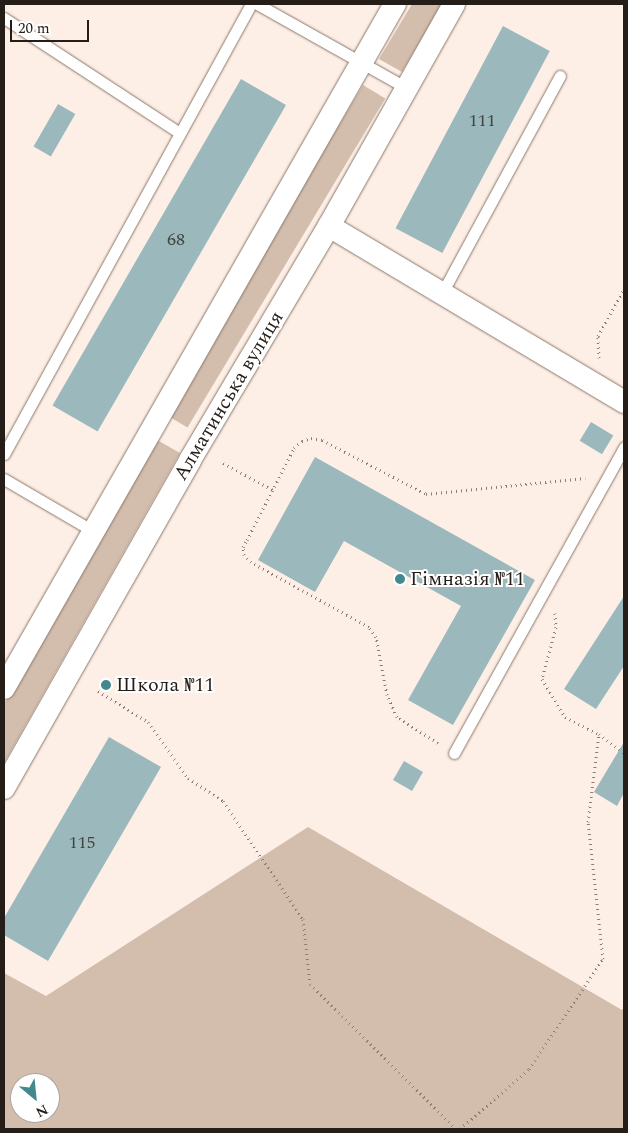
<!DOCTYPE html>
<html>
<head>
<meta charset="utf-8">
<style>
	body { margin:0 }
	#map { position:relative; width:628px; height:1133px; overflow:hidden; background:#fdefe6; font-family:Spectral,serif }
	div>[style] { position:absolute }
	.green>* { inset:0; background:#d3bdad; transform-origin:0 0 }
	.building>* { inset:0; background:#9bb9bc; transform-origin:0 0 }
	.path>* { height:3px; margin-top:-1.5px; transform-origin:0; background:repeating-linear-gradient(90deg,#8a7f78 0 1px,transparent 0 5px) }
	.roads { filter:drop-shadow(0 0 1px #8b7768) drop-shadow(0 0 1px #8b7768) }
	.lane>* { height:11px; margin:-5.5px; padding:0 5.5px; transform-origin:5.5px; border-radius:5.5px; background:#fff }
	.street>* { height:22px; margin:-11px; padding:0 11px; transform-origin:11px; border-radius:11px; background:#fff }
	.dots>* { width:14px; height:14px; translate:-50% -50%; box-sizing:border-box; border:2px solid #fff; border-radius:50% }
	span { translate:-50% -50%; white-space:nowrap; text-align:center; line-height:1.15; -webkit-text-stroke:4px #fff; paint-order:stroke }
	.number-label { font-size:18px; color:#424440 }
	.number-label span { -webkit-text-stroke-width:0 }
	.street-label { font-size:20px; color:#251d17 }
	.poi-label { font-size:20px; color:#251d17 }
	.left { translate:0 -50%; text-align:left }
	.frame { position:absolute; inset:0; border:5px solid #251d17; pointer-events:none }
	.north { position:absolute; left:10px; top:1073px; width:50px; height:50px; box-sizing:border-box; background:#fff; border:1px solid #a8a5a2; border-radius:50%; rotate:152deg; font-size:14px; font-weight:700; line-height:20px; text-align:center; color:#251d17 }
	.north::after { content:''; display:block; margin:auto; width:18px; height:22px; background:#41898f; clip-path:polygon(50% 0,100% 100%,50% 72%,0 100%) }
	.scale { position:absolute; left:10px; top:20px; width:79px; height:22px; box-sizing:border-box; border:2px solid #251d17; border-top:0; padding-left:6px; font-size:15px; line-height:18px; white-space:nowrap; color:#251d17; -webkit-text-stroke:4px #fff; paint-order:stroke }
</style>
</head>
<body>
<div id="map">
	<div class="green">
		<i style="clip-path:polygon(412px 4px,442px 4px,402px 72px,379px 59px)"></i>
		<i style="left:363px;top:85px;width:26px;height:384px;rotate:31deg"></i>
		<i style="clip-path:polygon(157px 440px,180px 453px,4px 763px,4px 704px)"></i>
		<i style="clip-path:polygon(evenodd,308px 827px,622px 1010px,624px 1007px,624px 1129px,4px 1129px,4px 973px,46px 996px,308px 827px,20px 1083px,50px 1083px,50px 1113px,20px 1113px,20px 1083px)"></i>
	</div>
	<div class="building">
		<i style="left:503px;top:26px;width:53px;height:229px;rotate:28deg"></i>
		<i style="left:241px;top:79px;width:52px;height:377px;rotate:30deg"></i>
		<i style="left:58px;top:104px;width:20px;height:49px;rotate:30deg"></i>
		<i style="left:591px;top:422px;width:26px;height:22px;rotate:31deg"></i>
		<i style="clip-path:polygon(315px 457px,535px 580px,453px 725px,408px 700px,461px 606px,344px 541px,315px 592px,258px 560px)"></i>
		<i style="clip-path:polygon(624px 596px,624px 666px,596px 709px,564px 689px)"></i>
		<i style="clip-path:polygon(109px 737px,161px 767px,48px 961px,4px 935px,4px 918px)"></i>
		<i style="clip-path:polygon(624px 742px,624px 793px,617px 806px,594px 792px)"></i>
		<i style="left:404px;top:761px;width:22px;height:22px;rotate:30deg"></i>
	</div>
	<div class="path">
		<i style="left:599px;top:358px;width:22px;rotate:-93deg"></i>
		<i style="left:598px;top:336px;width:54px;rotate:-61deg"></i>
		<i style="left:223px;top:463px;width:57px;rotate:28.4deg"></i>
		<i style="left:555px;top:613px;width:14px;rotate:86deg"></i>
		<i style="left:556px;top:627px;width:54px;rotate:105.1deg"></i>
		<i style="left:542px;top:679px;width:44px;rotate:58.8deg"></i>
		<i style="left:565px;top:717px;width:38px;rotate:27deg"></i>
		<i style="left:599px;top:734px;width:31px;rotate:37deg"></i>
		<i style="left:98px;top:691px;width:59px;rotate:31.8deg"></i>
		<i style="left:148px;top:722px;width:69px;rotate:54.5deg"></i>
		<i style="left:188px;top:778px;width:42px;rotate:33.3deg"></i>
		<i style="left:223px;top:801px;width:143px;rotate:55.9deg"></i>
		<i style="left:303px;top:919px;width:65px;rotate:83.9deg"></i>
		<i style="left:310px;top:984px;width:206px;rotate:44.8deg"></i>
		<i style="left:438px;top:743px;width:49px;rotate:-147.6deg"></i>
		<i style="left:397px;top:717px;width:24px;rotate:-114deg"></i>
		<i style="left:387px;top:695px;width:59px;rotate:-100.7deg"></i>
		<i style="left:376px;top:637px;width:12px;rotate:-125deg"></i>
		<i style="left:369px;top:627px;width:135px;rotate:-151.2deg"></i>
		<i style="left:251px;top:562px;width:10px;rotate:-135deg"></i>
		<i style="left:244px;top:555px;width:8px;rotate:-97deg"></i>
		<i style="left:243px;top:547px;width:8px;rotate:-60deg"></i>
		<i style="left:247px;top:540px;width:103px;rotate:-62.9deg"></i>
		<i style="left:294px;top:448px;width:11px;rotate:-41deg"></i>
		<i style="left:302px;top:441px;width:9px;rotate:-18deg"></i>
		<i style="left:311px;top:438px;width:11px;rotate:10deg"></i>
		<i style="left:322px;top:440px;width:117px;rotate:27.4deg"></i>
		<i style="left:426px;top:494px;width:160px;rotate:-5.7deg"></i>
		<i style="left:460px;top:1129px;width:91px;rotate:-41deg"></i>
		<i style="left:529px;top:1069px;width:133px;rotate:-56.1deg"></i>
		<i style="left:603px;top:959px;width:138px;rotate:-96.2deg"></i>
		<i style="left:588px;top:822px;width:89px;rotate:-82.9deg"></i>
	</div>
	<div class="roads">
		<div class="lane">
			<i style="left:257px;top:4px;width:170px;rotate:29.3deg"></i>
			<i style="left:4px;top:18px;width:210px;rotate:33.2deg"></i>
			<i style="left:442px;top:293px;width:247px;rotate:-61.5deg"></i>
			<i style="left:4px;top:454px;width:513px;rotate:-61.24deg"></i>
			<i style="left:4px;top:479px;width:103px;rotate:30.3deg"></i>
			<i style="left:454px;top:753px;width:350px;rotate:-60.9deg"></i>
		</div>
		<div class="street">
			<i style="left:329px;top:226px;width:344px;rotate:30.8deg"></i>
			<i style="left:4px;top:688px;width:788px;rotate:-60.25deg"></i>
			<i style="left:4px;top:788px;width:377px;rotate:-60.4deg"></i>
			<i style="left:190px;top:460px;width:272px;rotate:-59.3deg"></i>
			<i style="left:329px;top:226px;width:255px;rotate:-60.6deg"></i>
		</div>
	</div>
	<div class="dots">
		<i style="left:400px;top:579px;background:#41898f"></i>
		<i style="left:106px;top:685px;background:#41898f"></i>
	</div>
	<div class="number-label">
		<span style="left:482px;top:121px">111</span>
		<span style="left:176px;top:240px">68</span>
		<span style="left:82px;top:843px">115</span>
	</div>
	<div class="street-label">
		<span style="left:229px;top:396px;rotate:-59deg">Алматинська вулиця</span>
	</div>
	<div class="poi-label">
		<span class="left" style="left:410px;top:579px">Гімназія №11</span>
		<span class="left" style="left:116px;top:685px">Школа №11</span>
	</div>
	<div class="frame"></div>
	<div class="north">N</div>
	<div class="scale">20 m</div>
</div>
</body>
</html>
